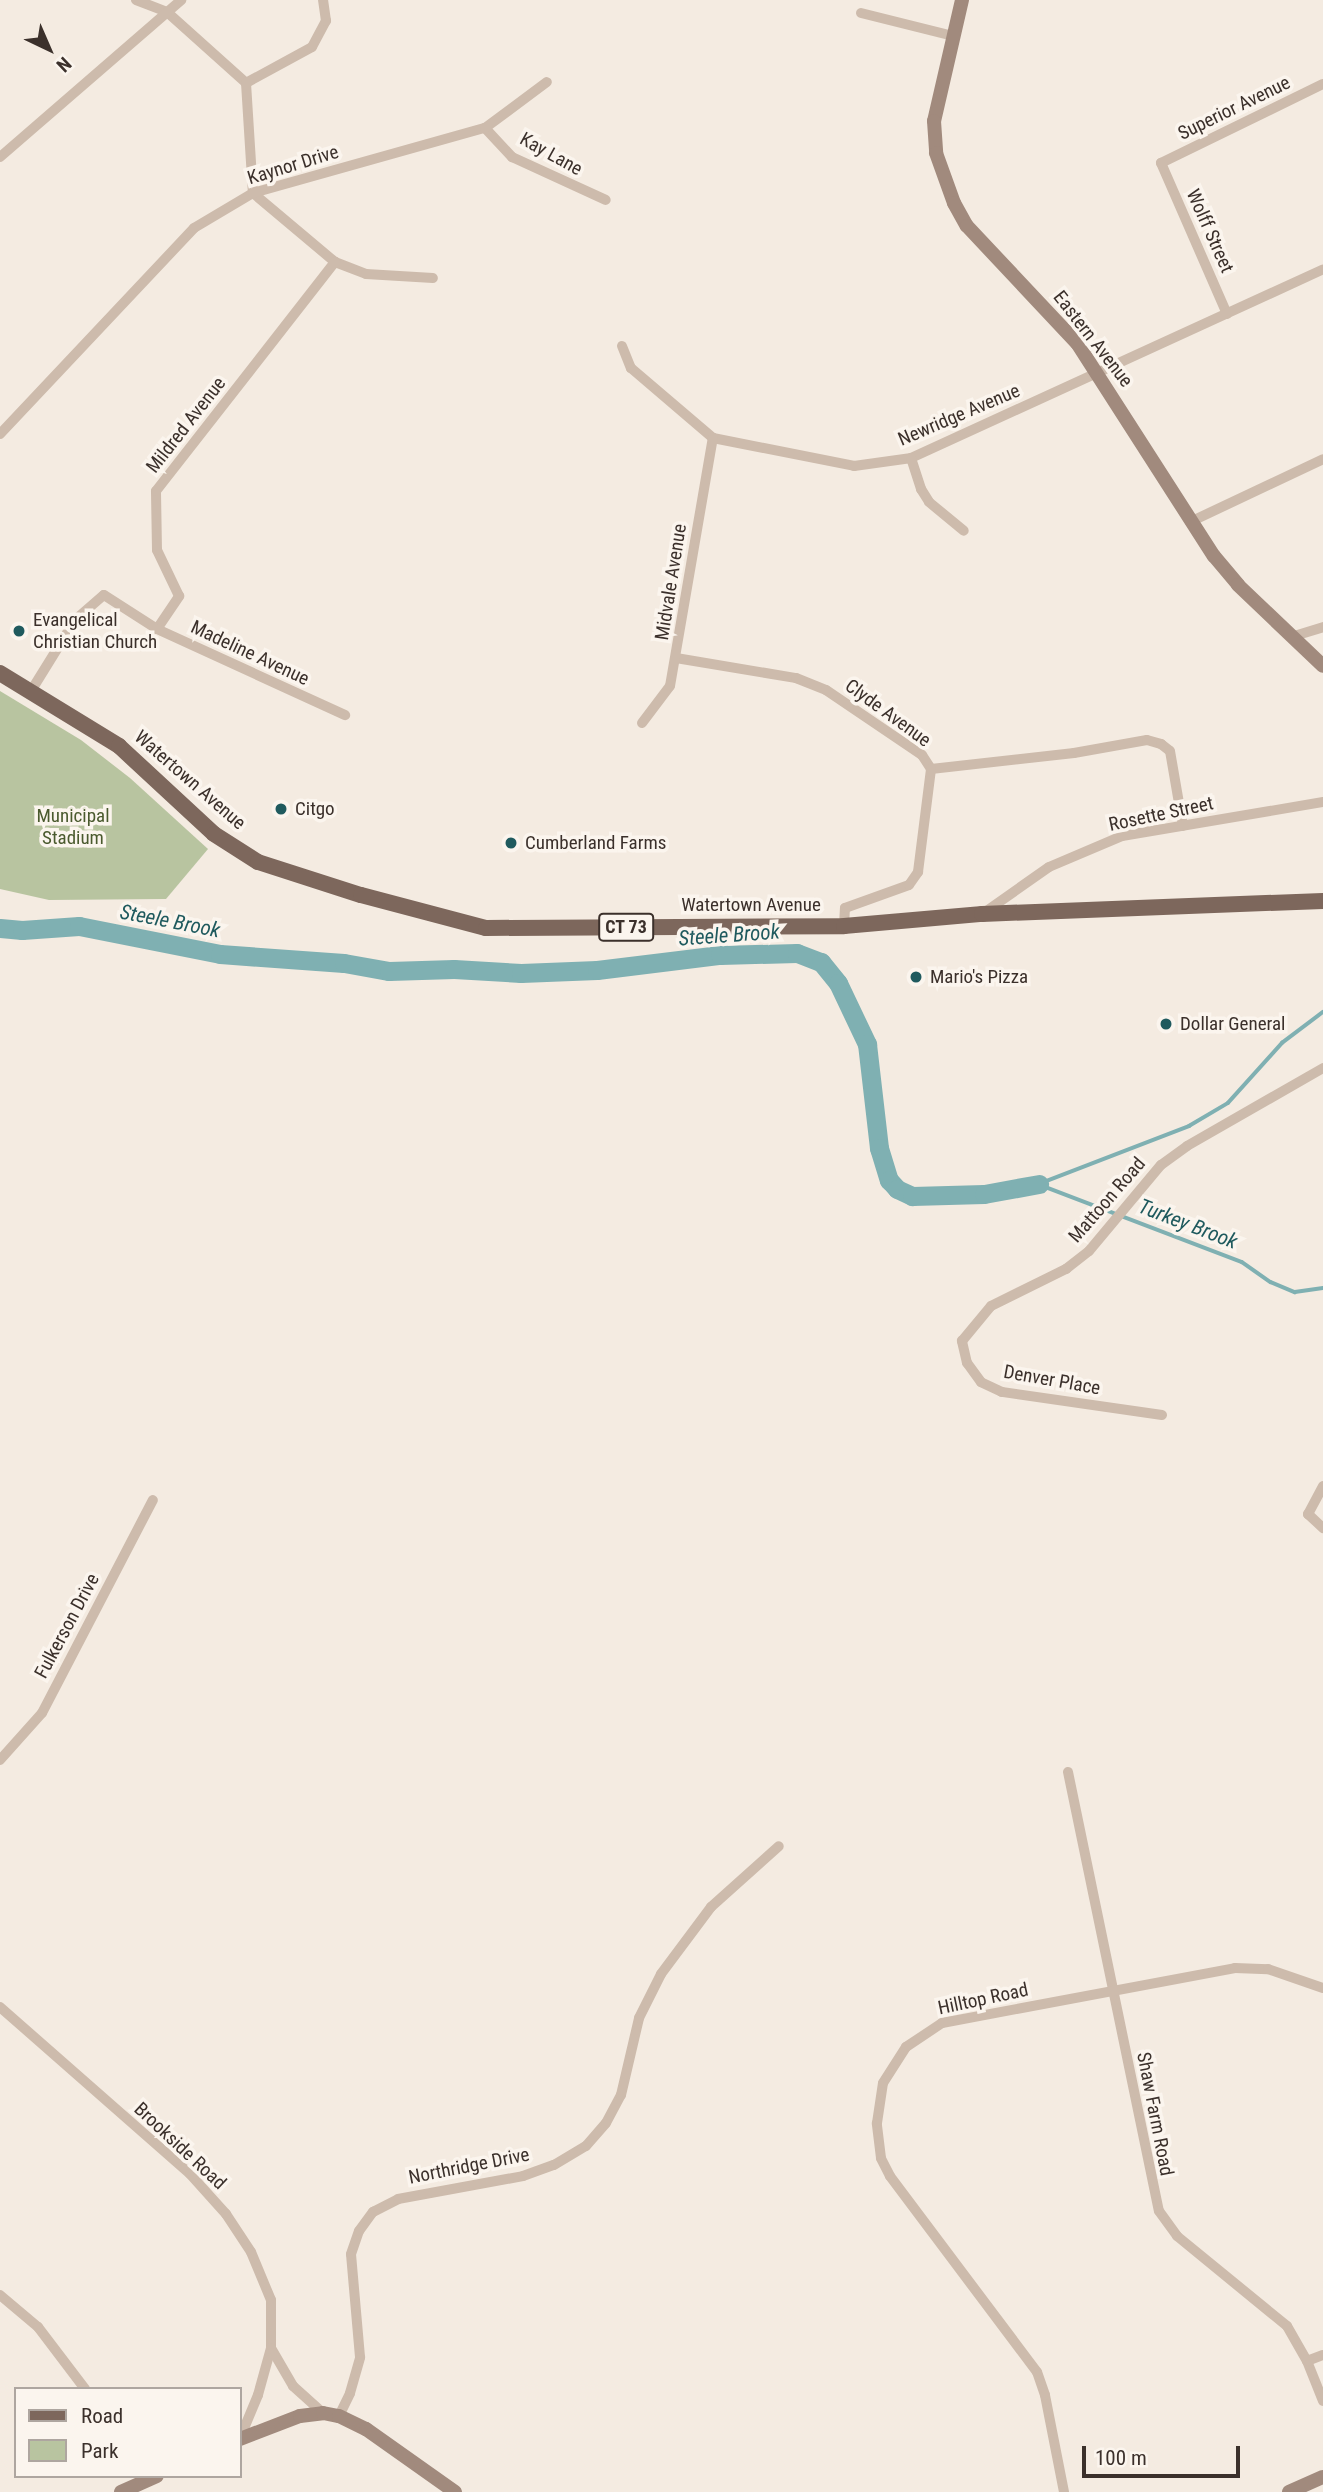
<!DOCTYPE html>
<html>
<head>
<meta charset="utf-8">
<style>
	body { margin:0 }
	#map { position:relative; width:1323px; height:2492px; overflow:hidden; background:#f4ebe1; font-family:"Roboto Condensed",sans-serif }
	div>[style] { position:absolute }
	.green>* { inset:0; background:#b8c4a0 }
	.stream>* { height:3.5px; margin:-1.75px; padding:0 1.75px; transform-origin:1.75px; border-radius:1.75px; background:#7fb0b2 }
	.river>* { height:19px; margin:-9.5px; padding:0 9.5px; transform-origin:9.5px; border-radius:9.5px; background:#7fb0b2 }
	.street>* { height:10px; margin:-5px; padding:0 5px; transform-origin:5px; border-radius:5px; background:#cdbbac }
	.secondary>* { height:14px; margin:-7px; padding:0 7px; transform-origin:7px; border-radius:7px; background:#a18a7d }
	.primary>* { height:16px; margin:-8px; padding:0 8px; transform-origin:8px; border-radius:8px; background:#7d675c }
	.dots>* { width:19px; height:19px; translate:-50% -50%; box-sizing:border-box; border:4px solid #fbf5ee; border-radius:50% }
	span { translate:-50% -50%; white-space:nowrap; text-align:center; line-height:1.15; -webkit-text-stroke:7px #fbf5ee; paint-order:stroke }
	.shield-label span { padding:2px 5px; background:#fbf5ee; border:2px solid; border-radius:5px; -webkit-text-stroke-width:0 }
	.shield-label { font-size:18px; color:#3b302b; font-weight:700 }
	.street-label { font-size:19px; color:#3b302b }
	.poi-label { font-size:19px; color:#3b302b }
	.left { translate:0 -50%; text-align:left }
	.park-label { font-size:19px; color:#4a5a2e }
	.water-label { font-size:21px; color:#1f5a5e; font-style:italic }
	.legend { position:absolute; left:14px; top:2387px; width:228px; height:91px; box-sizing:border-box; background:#fbf5ee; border:2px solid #aea6a0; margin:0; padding:9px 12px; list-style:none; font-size:21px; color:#3b302b }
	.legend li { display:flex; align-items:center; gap:14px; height:35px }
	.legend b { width:35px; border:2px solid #aea6a0 }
	.north { position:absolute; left:14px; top:14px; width:70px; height:70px; -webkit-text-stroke:5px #fbf5ee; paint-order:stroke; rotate:136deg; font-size:19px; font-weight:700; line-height:28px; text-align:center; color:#3b302b }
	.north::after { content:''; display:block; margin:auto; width:24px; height:32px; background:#3b302b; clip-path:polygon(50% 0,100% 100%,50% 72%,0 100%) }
	.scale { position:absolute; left:1082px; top:2446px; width:158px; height:32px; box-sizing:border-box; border:4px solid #3b302b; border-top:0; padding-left:9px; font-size:21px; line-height:24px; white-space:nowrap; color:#3b302b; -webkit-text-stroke:5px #fbf5ee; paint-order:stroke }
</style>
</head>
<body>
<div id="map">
	<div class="green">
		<i style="clip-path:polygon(0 691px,81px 740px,130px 778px,208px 849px,166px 899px,49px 900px,0 889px)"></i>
	</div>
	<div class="stream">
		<i style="left:1039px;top:1184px;width:161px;rotate:-21.1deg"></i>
		<i style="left:1189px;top:1126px;width:45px;rotate:-30.5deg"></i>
		<i style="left:1228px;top:1103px;width:81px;rotate:-48deg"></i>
		<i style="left:1282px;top:1043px;width:51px;rotate:-37.1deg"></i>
		<i style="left:1040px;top:1185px;width:216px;rotate:20.9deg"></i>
		<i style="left:1242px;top:1262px;width:35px;rotate:35deg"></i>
		<i style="left:1271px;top:1282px;width:26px;rotate:23deg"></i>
		<i style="left:1295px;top:1292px;width:28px;rotate:-8deg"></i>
	</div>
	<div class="river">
		<i style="left:0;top:928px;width:22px;rotate:5deg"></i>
		<i style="left:22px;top:930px;width:57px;rotate:-4deg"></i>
		<i style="left:79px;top:926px;width:144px;rotate:11.2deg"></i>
		<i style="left:220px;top:954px;width:124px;rotate:4.2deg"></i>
		<i style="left:344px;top:963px;width:46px;rotate:10.1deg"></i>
		<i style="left:389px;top:971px;width:65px;rotate:-1.8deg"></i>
		<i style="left:454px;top:969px;width:67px;rotate:3.4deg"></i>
		<i style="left:521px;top:973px;width:76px;rotate:-2.3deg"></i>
		<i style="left:597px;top:970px;width:124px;rotate:-7deg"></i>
		<i style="left:720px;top:955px;width:77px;rotate:-1.5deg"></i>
		<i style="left:797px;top:953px;width:26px;rotate:21deg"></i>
		<i style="left:821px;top:962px;width:27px;rotate:51deg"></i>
		<i style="left:838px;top:983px;width:68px;rotate:64.6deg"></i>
		<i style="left:867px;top:1044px;width:105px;rotate:83.4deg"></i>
		<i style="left:879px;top:1148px;width:34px;rotate:73deg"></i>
		<i style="left:889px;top:1180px;width:12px;rotate:48deg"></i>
		<i style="left:897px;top:1189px;width:17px;rotate:25deg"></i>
		<i style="left:912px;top:1196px;width:72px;rotate:-1.6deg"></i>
		<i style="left:984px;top:1194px;width:56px;rotate:-10.3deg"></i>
	</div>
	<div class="street">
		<i style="left:136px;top:0;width:33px;rotate:21deg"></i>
		<i style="left:167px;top:12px;width:106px;rotate:41.9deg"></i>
		<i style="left:246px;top:83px;width:110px;rotate:86.4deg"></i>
		<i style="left:253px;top:193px;width:107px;rotate:40.1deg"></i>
		<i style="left:335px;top:262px;width:33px;rotate:21deg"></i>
		<i style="left:366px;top:274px;width:67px;rotate:3.4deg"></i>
		<i style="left:861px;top:13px;width:95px;rotate:14deg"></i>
		<i style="left:246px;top:83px;width:75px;rotate:-28.6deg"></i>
		<i style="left:312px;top:47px;width:30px;rotate:-62deg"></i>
		<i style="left:326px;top:21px;width:21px;rotate:-98deg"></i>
		<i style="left:485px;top:128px;width:40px;rotate:47deg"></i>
		<i style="left:512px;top:157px;width:103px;rotate:24.6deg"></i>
		<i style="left:0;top:157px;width:240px;rotate:-40.9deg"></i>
		<i style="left:1227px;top:314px;width:165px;rotate:-113.6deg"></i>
		<i style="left:1161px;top:163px;width:180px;rotate:-26deg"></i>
		<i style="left:622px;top:346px;width:24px;rotate:68deg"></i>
		<i style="left:631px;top:368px;width:108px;rotate:40.5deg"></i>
		<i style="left:713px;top:438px;width:144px;rotate:11.2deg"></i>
		<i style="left:854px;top:466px;width:58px;rotate:-8deg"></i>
		<i style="left:911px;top:458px;width:453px;rotate:-24.6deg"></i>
		<i style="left:0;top:434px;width:283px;rotate:-46.7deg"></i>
		<i style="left:194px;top:228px;width:69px;rotate:-30.7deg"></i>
		<i style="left:253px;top:193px;width:241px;rotate:-15.7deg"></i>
		<i style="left:485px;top:128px;width:77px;rotate:-36.6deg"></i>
		<i style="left:911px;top:458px;width:33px;rotate:72deg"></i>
		<i style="left:921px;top:489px;width:15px;rotate:58deg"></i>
		<i style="left:929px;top:502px;width:45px;rotate:39.6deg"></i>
		<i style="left:1190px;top:522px;width:147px;rotate:-25.3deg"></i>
		<i style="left:157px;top:629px;width:40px;rotate:-56deg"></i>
		<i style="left:179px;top:596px;width:51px;rotate:-115.6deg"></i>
		<i style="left:157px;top:550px;width:59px;rotate:-91deg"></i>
		<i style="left:156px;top:491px;width:291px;rotate:-52deg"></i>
		<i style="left:1291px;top:637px;width:34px;rotate:-17deg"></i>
		<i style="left:676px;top:658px;width:122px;rotate:9.5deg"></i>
		<i style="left:796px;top:678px;width:32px;rotate:22deg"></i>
		<i style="left:826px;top:690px;width:116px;rotate:34.1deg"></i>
		<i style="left:922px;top:755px;width:17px;rotate:57deg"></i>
		<i style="left:931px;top:769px;width:144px;rotate:-6.4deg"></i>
		<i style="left:1074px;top:753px;width:74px;rotate:-10.1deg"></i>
		<i style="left:1147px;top:740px;width:15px;rotate:16deg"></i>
		<i style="left:1161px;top:744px;width:11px;rotate:38deg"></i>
		<i style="left:1170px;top:751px;width:76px;rotate:80.2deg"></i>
		<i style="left:31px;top:691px;width:84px;rotate:-58.2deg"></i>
		<i style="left:75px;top:620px;width:38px;rotate:-41deg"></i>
		<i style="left:104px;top:595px;width:63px;rotate:32.7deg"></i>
		<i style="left:157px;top:629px;width:207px;rotate:24.6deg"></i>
		<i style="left:642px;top:723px;width:46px;rotate:-52.9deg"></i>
		<i style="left:670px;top:686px;width:252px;rotate:-80.2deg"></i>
		<i style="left:985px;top:912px;width:78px;rotate:-35.1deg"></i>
		<i style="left:1049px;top:867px;width:79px;rotate:-23deg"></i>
		<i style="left:1122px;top:836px;width:204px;rotate:-9.6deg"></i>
		<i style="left:844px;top:926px;width:18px;rotate:-87deg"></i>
		<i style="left:845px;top:908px;width:68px;rotate:-19.8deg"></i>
		<i style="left:909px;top:885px;width:16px;rotate:-55deg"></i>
		<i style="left:918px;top:872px;width:104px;rotate:-82.8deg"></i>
		<i style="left:1162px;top:1415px;width:162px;rotate:-171.8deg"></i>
		<i style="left:1002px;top:1392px;width:23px;rotate:-155deg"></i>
		<i style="left:981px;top:1382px;width:24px;rotate:-126deg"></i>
		<i style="left:967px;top:1363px;width:23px;rotate:-103deg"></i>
		<i style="left:962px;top:1341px;width:45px;rotate:-50.4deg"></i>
		<i style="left:991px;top:1306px;width:84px;rotate:-26.3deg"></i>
		<i style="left:1066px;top:1269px;width:29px;rotate:-38deg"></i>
		<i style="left:1089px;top:1251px;width:112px;rotate:-50.1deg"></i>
		<i style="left:1161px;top:1165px;width:32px;rotate:-36deg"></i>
		<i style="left:1187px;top:1146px;width:157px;rotate:-29.8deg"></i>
		<i style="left:1323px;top:1486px;width:32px;rotate:118deg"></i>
		<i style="left:1308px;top:1514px;width:21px;rotate:43deg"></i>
		<i style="left:0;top:1760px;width:63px;rotate:-48.2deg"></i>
		<i style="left:42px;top:1713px;width:240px;rotate:-62.5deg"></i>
		<i style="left:1068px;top:1772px;width:448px;rotate:78.3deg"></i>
		<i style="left:1159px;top:2211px;width:31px;rotate:54deg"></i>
		<i style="left:1177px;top:2236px;width:142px;rotate:39.3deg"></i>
		<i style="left:1287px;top:2326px;width:40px;rotate:60.3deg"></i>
		<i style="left:1307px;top:2361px;width:43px;rotate:68.2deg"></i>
		<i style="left:0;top:2007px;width:253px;rotate:41.3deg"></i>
		<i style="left:190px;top:2174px;width:54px;rotate:48deg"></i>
		<i style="left:226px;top:2214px;width:45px;rotate:56.7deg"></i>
		<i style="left:251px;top:2252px;width:52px;rotate:67.4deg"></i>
		<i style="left:271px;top:2300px;width:48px;rotate:90deg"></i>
		<i style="left:271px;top:2348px;width:49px;rotate:105.5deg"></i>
		<i style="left:258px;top:2395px;width:47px;rotate:112.7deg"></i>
		<i style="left:0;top:2295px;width:50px;rotate:40.1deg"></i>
		<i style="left:38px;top:2327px;width:78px;rotate:52.8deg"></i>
		<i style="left:271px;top:2348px;width:44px;rotate:59.9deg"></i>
		<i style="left:293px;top:2386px;width:40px;rotate:42deg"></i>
		<i style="left:1307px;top:2361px;width:17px;rotate:-21deg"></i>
		<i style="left:339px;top:2416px;width:25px;rotate:-64deg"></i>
		<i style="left:350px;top:2393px;width:37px;rotate:-74deg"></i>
		<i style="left:360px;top:2357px;width:103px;rotate:-95deg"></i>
		<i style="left:351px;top:2254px;width:24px;rotate:-71deg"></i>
		<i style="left:359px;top:2231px;width:24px;rotate:-54deg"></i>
		<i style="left:373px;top:2212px;width:28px;rotate:-27deg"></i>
		<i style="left:398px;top:2199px;width:127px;rotate:-10.4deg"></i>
		<i style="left:523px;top:2176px;width:33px;rotate:-20deg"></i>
		<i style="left:554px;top:2165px;width:37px;rotate:-31deg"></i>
		<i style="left:586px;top:2146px;width:30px;rotate:-49deg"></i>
		<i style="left:606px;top:2123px;width:32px;rotate:-62deg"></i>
		<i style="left:621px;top:2095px;width:79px;rotate:-76.8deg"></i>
		<i style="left:639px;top:2018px;width:49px;rotate:-63.4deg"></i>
		<i style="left:661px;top:1974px;width:84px;rotate:-53.3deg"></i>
		<i style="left:711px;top:1907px;width:91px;rotate:-41.9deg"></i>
		<i style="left:1064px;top:2492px;width:99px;rotate:-101.1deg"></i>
		<i style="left:1045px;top:2395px;width:24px;rotate:-109deg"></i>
		<i style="left:1037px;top:2372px;width:245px;rotate:-126.9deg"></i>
		<i style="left:890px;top:2176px;width:20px;rotate:-117deg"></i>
		<i style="left:881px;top:2158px;width:35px;rotate:-97deg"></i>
		<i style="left:877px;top:2123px;width:40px;rotate:-81.5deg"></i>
		<i style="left:883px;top:2083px;width:43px;rotate:-57.4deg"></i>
		<i style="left:906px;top:2047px;width:43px;rotate:-33.7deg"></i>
		<i style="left:942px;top:2023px;width:298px;rotate:-10.6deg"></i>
		<i style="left:1235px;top:1968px;width:33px;rotate:2deg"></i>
		<i style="left:1268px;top:1969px;width:58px;rotate:19.1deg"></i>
	</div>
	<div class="secondary">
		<i style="left:962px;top:0;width:124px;rotate:103deg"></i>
		<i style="left:934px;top:121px;width:32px;rotate:86deg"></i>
		<i style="left:936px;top:153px;width:53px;rotate:70.2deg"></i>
		<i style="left:954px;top:203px;width:26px;rotate:61deg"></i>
		<i style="left:967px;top:226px;width:161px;rotate:46.8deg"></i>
		<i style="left:1077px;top:343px;width:253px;rotate:57.3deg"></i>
		<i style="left:1214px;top:556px;width:38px;rotate:50deg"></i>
		<i style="left:1238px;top:585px;width:117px;rotate:43.6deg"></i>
		<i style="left:240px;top:2439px;width:64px;rotate:-21deg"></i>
		<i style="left:300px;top:2416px;width:23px;rotate:-7deg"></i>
		<i style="left:323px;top:2413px;width:16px;rotate:11deg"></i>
		<i style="left:339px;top:2416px;width:30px;rotate:26deg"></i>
		<i style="left:366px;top:2429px;width:109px;rotate:35.3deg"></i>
		<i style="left:121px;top:2492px;width:39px;rotate:-24deg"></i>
		<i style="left:1289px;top:2492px;width:37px;rotate:-24deg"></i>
	</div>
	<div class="primary">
		<i style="left:0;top:673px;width:140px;rotate:31.5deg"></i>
		<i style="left:119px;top:746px;width:129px;rotate:42.8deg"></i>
		<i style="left:214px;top:834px;width:52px;rotate:32.5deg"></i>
		<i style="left:258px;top:862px;width:108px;rotate:17.8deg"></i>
		<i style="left:361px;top:895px;width:129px;rotate:14.8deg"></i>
		<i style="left:486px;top:928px;width:358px;rotate:-0.3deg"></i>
		<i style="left:844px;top:926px;width:139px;rotate:-5deg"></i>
		<i style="left:982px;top:914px;width:341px;rotate:-2.2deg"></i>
	</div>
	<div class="dots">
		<i style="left:19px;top:631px;background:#1f5a5e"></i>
		<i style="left:281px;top:809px;background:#1f5a5e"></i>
		<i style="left:511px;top:843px;background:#1f5a5e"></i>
		<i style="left:916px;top:977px;background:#1f5a5e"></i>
		<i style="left:1166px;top:1024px;background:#1f5a5e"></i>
	</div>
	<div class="shield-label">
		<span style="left:626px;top:927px">CT 73</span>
	</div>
	<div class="street-label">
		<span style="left:1234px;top:108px;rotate:-26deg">Superior Avenue</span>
		<span style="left:551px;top:154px;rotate:29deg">Kay Lane</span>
		<span style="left:293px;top:165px;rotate:-17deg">Kaynor Drive</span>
		<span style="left:1210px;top:231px;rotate:66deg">Wolff Street</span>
		<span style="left:1093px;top:339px;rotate:52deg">Eastern Avenue</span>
		<span style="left:959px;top:415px;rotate:-23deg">Newridge Avenue</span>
		<span style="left:186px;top:425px;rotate:-52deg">Mildred Avenue</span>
		<span style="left:671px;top:582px;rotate:-81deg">Midvale Avenue</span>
		<span style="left:250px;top:653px;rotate:25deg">Madeline Avenue</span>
		<span style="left:888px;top:713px;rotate:36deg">Clyde Avenue</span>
		<span style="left:190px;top:780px;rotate:41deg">Watertown Avenue</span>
		<span style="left:1161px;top:814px;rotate:-12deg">Rosette Street</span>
		<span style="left:751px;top:905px">Watertown Avenue</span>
		<span style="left:1107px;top:1200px;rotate:-49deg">Mattoon Road</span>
		<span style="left:1052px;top:1380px;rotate:10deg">Denver Place</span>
		<span style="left:67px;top:1626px;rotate:-62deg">Fulkerson Drive</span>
		<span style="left:983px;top:1999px;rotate:-12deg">Hilltop Road</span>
		<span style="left:1155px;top:2114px;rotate:79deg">Shaw Farm Road</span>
		<span style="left:180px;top:2146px;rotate:43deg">Brookside Road</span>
		<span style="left:469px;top:2166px;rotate:-11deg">Northridge Drive</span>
	</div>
	<div class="poi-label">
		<span class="left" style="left:33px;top:631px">Evangelical<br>Christian Church</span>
		<span class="left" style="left:295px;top:809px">Citgo</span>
		<span class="left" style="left:525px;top:843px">Cumberland Farms</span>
		<span class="left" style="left:930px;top:977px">Mario's Pizza</span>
		<span class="left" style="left:1180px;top:1024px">Dollar General</span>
	</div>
	<div class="park-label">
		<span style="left:73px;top:827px">Municipal<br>Stadium</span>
	</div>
	<div class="water-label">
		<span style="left:170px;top:921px;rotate:11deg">Steele Brook</span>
		<span style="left:729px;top:935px;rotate:-4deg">Steele Brook</span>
		<span style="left:1188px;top:1224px;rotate:21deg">Turkey Brook</span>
	</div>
	<ul class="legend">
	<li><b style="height:9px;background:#7d675c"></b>Road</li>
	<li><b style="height:19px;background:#b8c4a0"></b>Park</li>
	</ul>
	<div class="north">N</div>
	<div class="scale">100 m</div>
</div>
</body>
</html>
